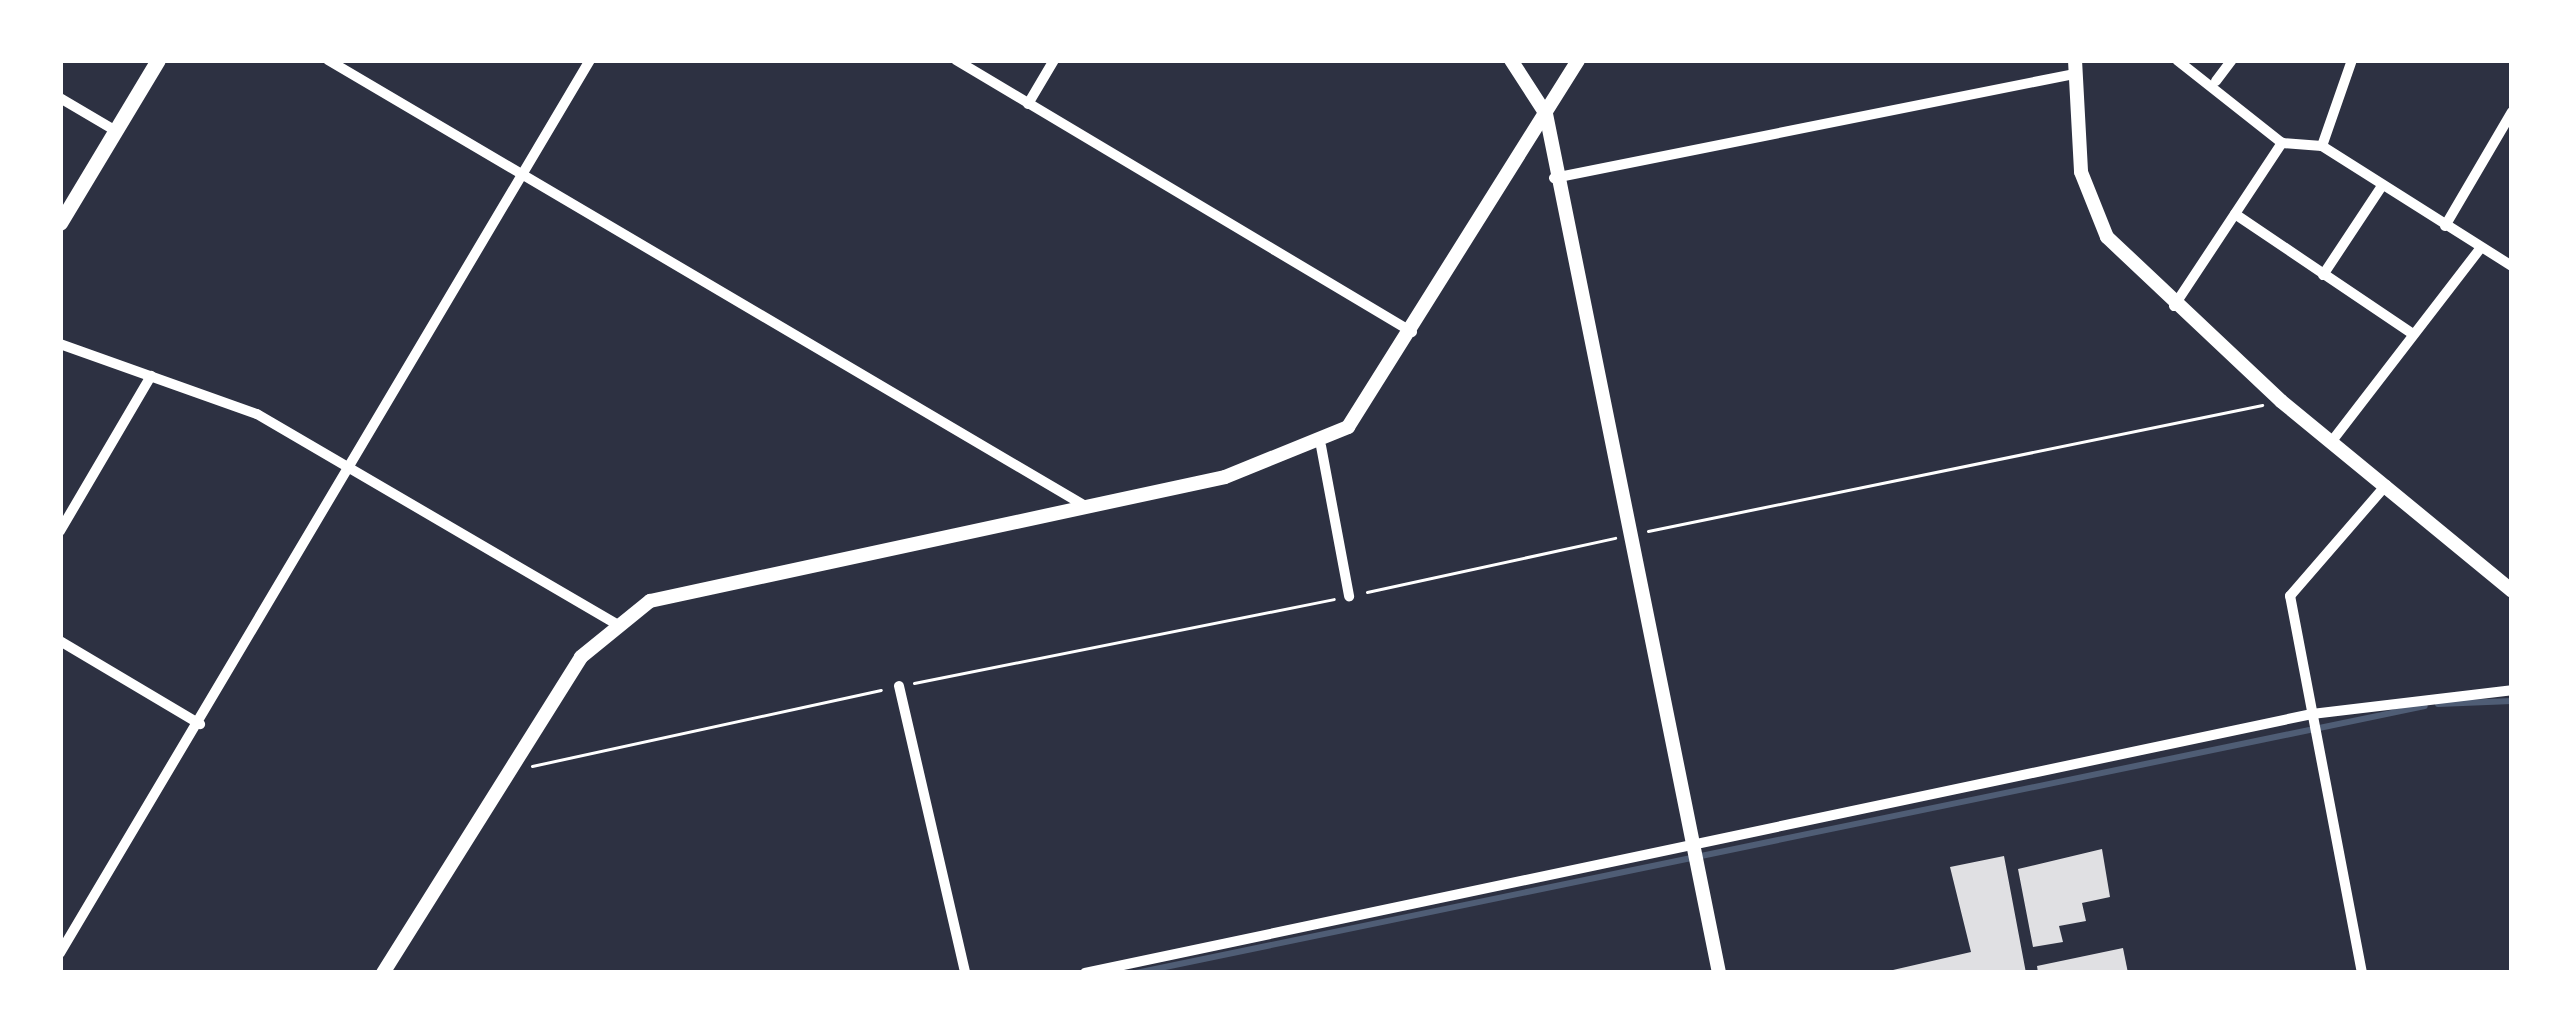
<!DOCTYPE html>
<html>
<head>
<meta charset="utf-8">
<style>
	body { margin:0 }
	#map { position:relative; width:2572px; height:1033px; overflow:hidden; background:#2d3142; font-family:"Open Sans",sans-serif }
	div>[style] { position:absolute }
	.stream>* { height:6px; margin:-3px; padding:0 3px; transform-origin:3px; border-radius:3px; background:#4f5d75 }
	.building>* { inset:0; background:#e0e0e3 }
	.path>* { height:3px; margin:-1.5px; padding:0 1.5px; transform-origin:1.5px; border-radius:1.5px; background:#fff }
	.minor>* { height:10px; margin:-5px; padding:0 5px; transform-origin:5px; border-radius:5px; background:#fff }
	.tertiary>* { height:14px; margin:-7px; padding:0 7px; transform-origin:7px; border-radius:7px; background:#fff }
	.secondary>* { height:15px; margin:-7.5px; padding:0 7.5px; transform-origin:7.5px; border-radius:7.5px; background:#fff }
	span { translate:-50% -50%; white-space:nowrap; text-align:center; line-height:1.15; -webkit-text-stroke:9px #fff; paint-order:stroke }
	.frame { position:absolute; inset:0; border:63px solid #fff; pointer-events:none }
</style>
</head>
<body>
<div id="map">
	<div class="stream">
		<i style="left:2438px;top:704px;width:74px;rotate:-2.3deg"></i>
		<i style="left:1136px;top:973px;width:1316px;rotate:-11.7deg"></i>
	</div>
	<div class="building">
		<i style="clip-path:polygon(2102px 849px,2110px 897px,2082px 903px,2086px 921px,2059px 926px,2063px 942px,2033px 947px,2018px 869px)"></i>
		<i style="clip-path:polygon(2004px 856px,2026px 973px,1880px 973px,1971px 952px,1950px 867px)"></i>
		<i style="clip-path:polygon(2123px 948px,2128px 973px,2038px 973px,2037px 966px)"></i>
	</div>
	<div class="path">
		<i style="left:1648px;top:531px;width:627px;rotate:-11.6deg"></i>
		<i style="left:1367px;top:592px;width:254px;rotate:-12.3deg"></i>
		<i style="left:914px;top:683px;width:428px;rotate:-11.3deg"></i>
		<i style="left:532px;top:766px;width:357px;rotate:-12.3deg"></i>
	</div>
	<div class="minor">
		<i style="left:328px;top:60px;width:881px;rotate:30.5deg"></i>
		<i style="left:956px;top:60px;width:531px;rotate:30.82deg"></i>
		<i style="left:2177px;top:60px;width:134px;rotate:38.3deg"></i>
		<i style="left:2282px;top:143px;width:40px;rotate:4.3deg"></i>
		<i style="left:2322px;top:146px;width:225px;rotate:32.3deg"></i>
		<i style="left:2216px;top:81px;width:26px;rotate:-53deg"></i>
		<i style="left:60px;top:98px;width:65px;rotate:30.5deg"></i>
		<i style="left:1028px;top:104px;width:51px;rotate:-59.4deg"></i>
		<i style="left:2322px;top:146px;width:91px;rotate:-70.8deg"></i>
		<i style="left:1554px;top:178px;width:530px;rotate:-11.31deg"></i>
		<i style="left:2235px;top:214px;width:211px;rotate:34deg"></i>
		<i style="left:2445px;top:226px;width:132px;rotate:-59.6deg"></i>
		<i style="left:2323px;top:275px;width:107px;rotate:-56.5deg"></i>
		<i style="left:2174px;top:306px;width:196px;rotate:-56.5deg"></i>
		<i style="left:60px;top:344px;width:209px;rotate:19.6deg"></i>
		<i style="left:257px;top:414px;width:417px;rotate:30.3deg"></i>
		<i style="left:2332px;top:441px;width:242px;rotate:-52.4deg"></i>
		<i style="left:1321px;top:446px;width:153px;rotate:79.4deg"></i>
		<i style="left:60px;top:531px;width:180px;rotate:-59.6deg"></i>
		<i style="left:60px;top:641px;width:163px;rotate:30.7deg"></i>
		<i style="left:899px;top:686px;width:294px;rotate:77deg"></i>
		<i style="left:60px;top:953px;width:1038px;rotate:-59.31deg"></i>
		<i style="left:1085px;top:973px;width:1254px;rotate:-11.92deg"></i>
		<i style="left:2312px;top:714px;width:201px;rotate:-6.8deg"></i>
		<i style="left:2362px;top:973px;width:384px;rotate:-100.8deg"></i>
		<i style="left:2290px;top:596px;width:147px;rotate:-49.1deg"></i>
	</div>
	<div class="tertiary">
		<i style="left:1511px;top:60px;width:64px;rotate:57.1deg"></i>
		<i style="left:1546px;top:114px;width:876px;rotate:78.61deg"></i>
		<i style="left:2075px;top:60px;width:112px;rotate:86.9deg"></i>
		<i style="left:2081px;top:172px;width:70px;rotate:68.2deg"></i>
		<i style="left:2107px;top:237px;width:239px;rotate:43.3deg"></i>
		<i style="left:2281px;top:401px;width:299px;rotate:39.4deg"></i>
		<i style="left:383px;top:973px;width:373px;rotate:-57.9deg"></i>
		<i style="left:581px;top:657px;width:89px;rotate:-39.1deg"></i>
		<i style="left:650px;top:601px;width:588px;rotate:-12.17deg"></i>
		<i style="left:1225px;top:477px;width:133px;rotate:-22.1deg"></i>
		<i style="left:1348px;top:427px;width:433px;rotate:-57.9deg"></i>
	</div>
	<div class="secondary">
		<i style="left:60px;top:223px;width:190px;rotate:-59deg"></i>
	</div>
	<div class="frame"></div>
</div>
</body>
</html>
